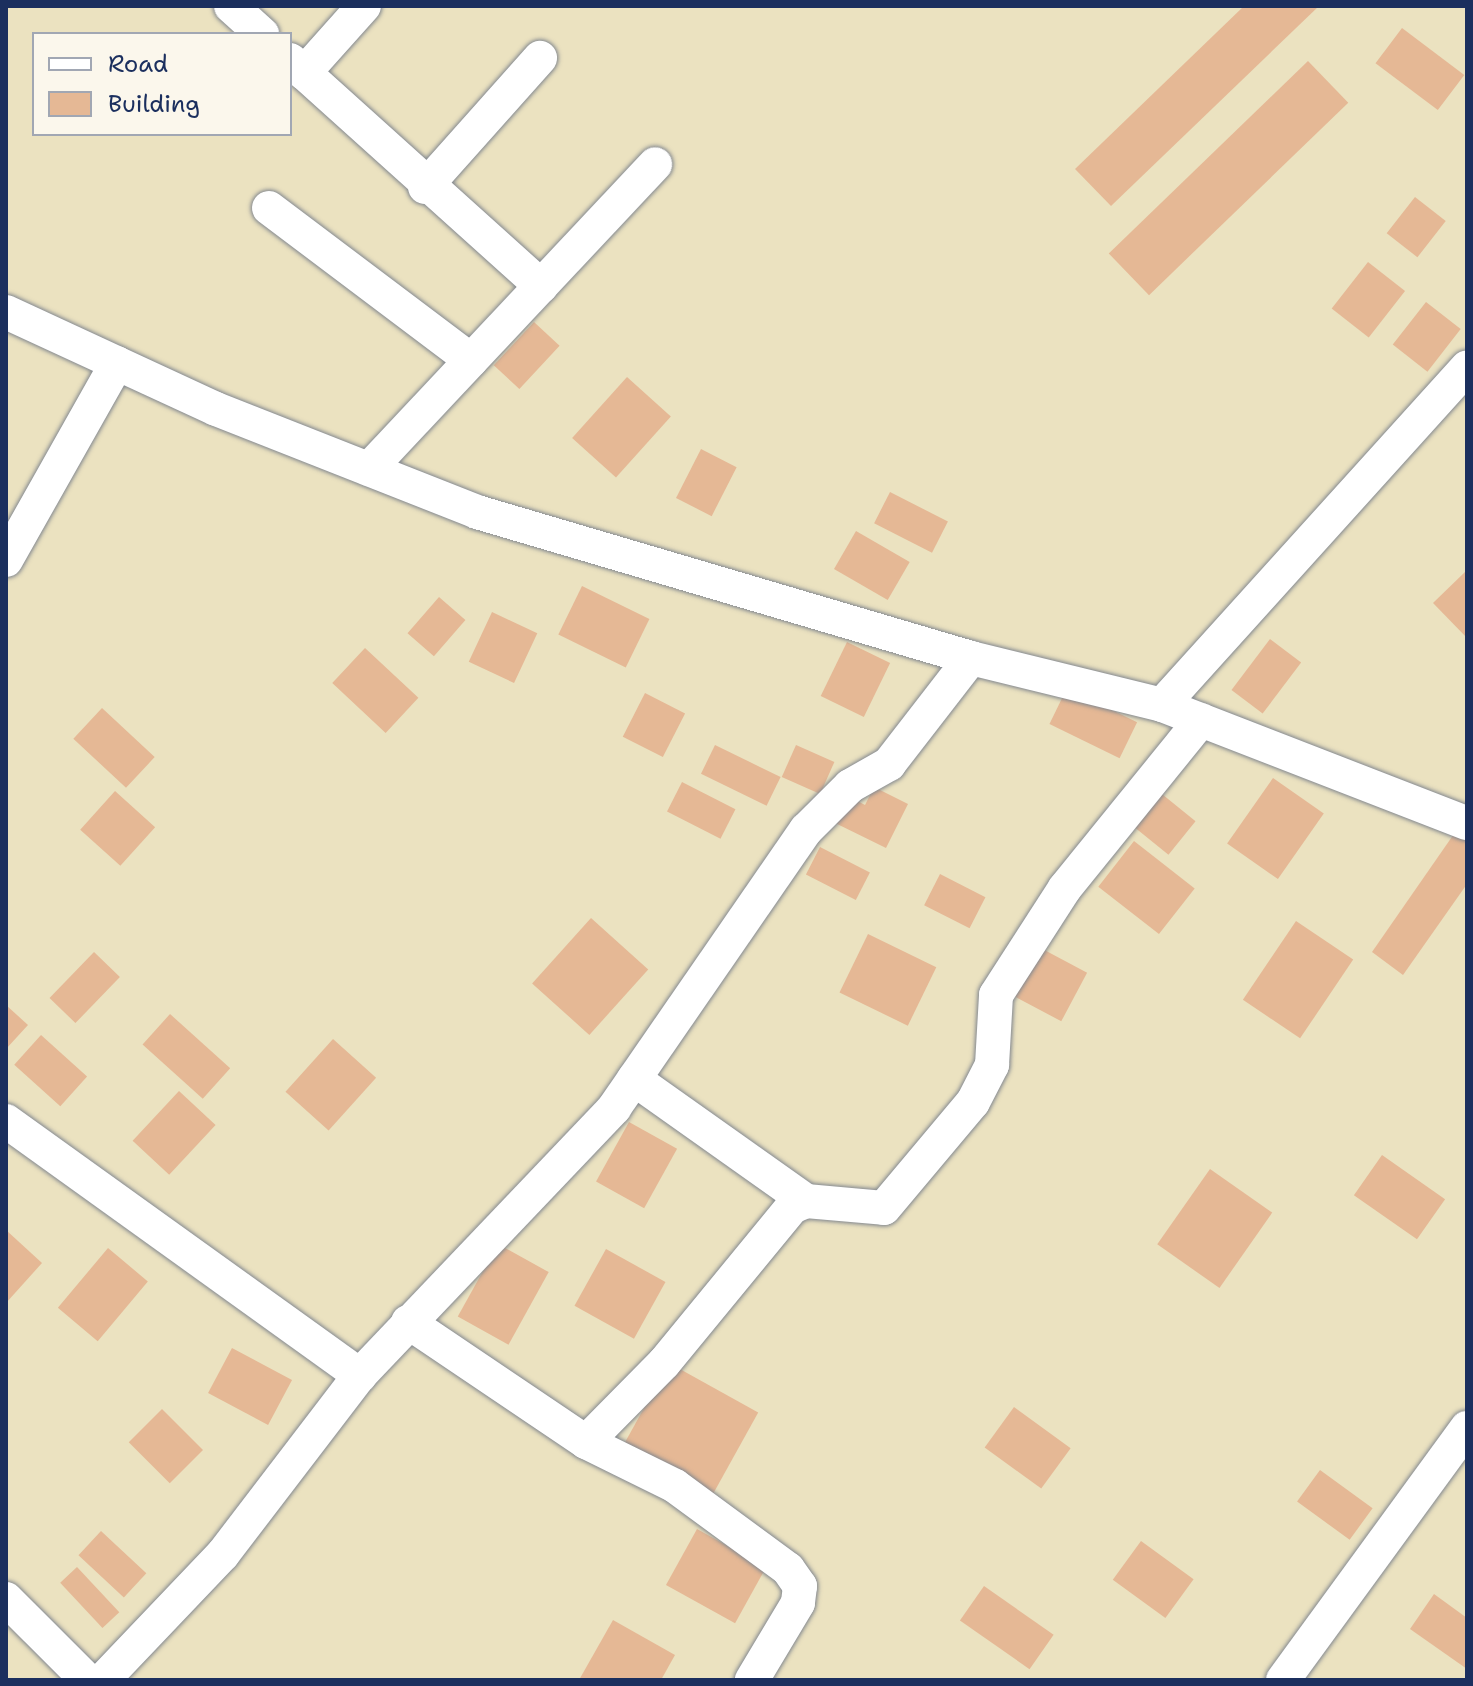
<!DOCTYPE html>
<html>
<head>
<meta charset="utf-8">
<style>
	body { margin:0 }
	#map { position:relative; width:1473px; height:1686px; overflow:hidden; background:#ebe2c0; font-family:"Shantell Sans",sans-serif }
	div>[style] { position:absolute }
	.building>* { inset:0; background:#e5b895; transform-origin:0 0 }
	.roads { filter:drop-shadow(0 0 2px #83888f) drop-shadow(0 0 2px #83888f) }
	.minor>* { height:34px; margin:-17px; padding:0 17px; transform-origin:17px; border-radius:17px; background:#fff }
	span { translate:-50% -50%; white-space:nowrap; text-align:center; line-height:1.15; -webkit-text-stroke:6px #fbf7ec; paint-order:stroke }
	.frame { position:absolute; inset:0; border:8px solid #1b2f5e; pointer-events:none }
	.legend { position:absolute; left:32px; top:32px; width:260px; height:104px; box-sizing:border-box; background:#fbf7ec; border:2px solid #a1a7b3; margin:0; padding:10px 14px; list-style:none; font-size:24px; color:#1b2f5e }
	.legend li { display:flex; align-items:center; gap:16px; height:40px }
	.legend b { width:40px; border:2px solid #a1a7b3 }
</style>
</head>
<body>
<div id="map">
	<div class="building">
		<i style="clip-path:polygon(1244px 6px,1319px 6px,1111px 206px,1075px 169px)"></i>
		<i style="left:1402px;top:28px;width:78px;height:44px;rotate:37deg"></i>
		<i style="left:1308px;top:61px;width:58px;height:277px;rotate:46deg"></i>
		<i style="left:1415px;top:197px;width:39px;height:46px;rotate:38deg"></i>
		<i style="left:1368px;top:262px;width:47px;height:59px;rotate:38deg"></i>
		<i style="left:1426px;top:302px;width:44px;height:54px;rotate:38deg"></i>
		<i style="left:534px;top:322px;width:35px;height:59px;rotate:43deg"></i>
		<i style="left:627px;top:377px;width:59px;height:82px;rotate:42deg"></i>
		<i style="left:701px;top:449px;width:40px;height:55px;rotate:27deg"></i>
		<i style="left:890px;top:492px;width:65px;height:35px;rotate:27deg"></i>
		<i style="left:856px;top:531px;width:62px;height:44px;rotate:30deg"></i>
		<i style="clip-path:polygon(1467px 570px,1467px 638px,1433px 603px)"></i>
		<i style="left:582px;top:586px;width:75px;height:54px;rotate:26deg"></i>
		<i style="left:439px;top:597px;width:35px;height:48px;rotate:41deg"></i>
		<i style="left:492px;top:612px;width:50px;height:55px;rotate:25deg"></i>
		<i style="left:1270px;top:639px;width:39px;height:64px;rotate:37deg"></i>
		<i style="left:847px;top:642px;width:48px;height:60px;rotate:26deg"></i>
		<i style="left:365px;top:648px;width:73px;height:48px;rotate:43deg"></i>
		<i style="left:1067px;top:688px;width:78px;height:40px;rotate:26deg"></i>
		<i style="left:645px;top:693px;width:45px;height:49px;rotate:27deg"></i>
		<i style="left:102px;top:708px;width:72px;height:42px;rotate:43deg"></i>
		<i style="left:715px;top:745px;width:73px;height:32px;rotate:26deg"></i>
		<i style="left:796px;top:745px;width:42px;height:35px;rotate:24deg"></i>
		<i style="left:1273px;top:778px;width:62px;height:80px;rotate:35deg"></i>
		<i style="left:682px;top:782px;width:60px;height:33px;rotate:27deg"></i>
		<i style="left:1152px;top:786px;width:56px;height:43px;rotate:39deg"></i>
		<i style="clip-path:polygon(874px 787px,908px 804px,886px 848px,831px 821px,844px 794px,865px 805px)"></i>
		<i style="left:115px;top:791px;width:54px;height:52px;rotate:42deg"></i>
		<i style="clip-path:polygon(1456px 831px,1467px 839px,1467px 884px,1403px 975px,1372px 952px)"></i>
		<i style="left:1134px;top:841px;width:77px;height:58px;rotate:38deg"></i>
		<i style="left:820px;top:847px;width:56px;height:31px;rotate:27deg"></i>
		<i style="left:940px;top:874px;width:51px;height:35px;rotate:27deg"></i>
		<i style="left:591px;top:918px;width:77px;height:88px;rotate:42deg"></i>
		<i style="left:1296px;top:921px;width:69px;height:95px;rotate:34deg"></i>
		<i style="left:868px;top:934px;width:76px;height:65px;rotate:26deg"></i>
		<i style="left:1035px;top:945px;width:59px;height:55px;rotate:28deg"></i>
		<i style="left:94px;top:952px;width:36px;height:64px;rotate:44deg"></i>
		<i style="clip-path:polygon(6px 1005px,28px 1025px,6px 1049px)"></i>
		<i style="left:170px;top:1014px;width:81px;height:41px;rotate:42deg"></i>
		<i style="left:41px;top:1035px;width:62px;height:40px;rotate:42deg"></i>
		<i style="left:333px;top:1039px;width:58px;height:71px;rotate:42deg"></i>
		<i style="left:179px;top:1091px;width:50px;height:68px;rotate:43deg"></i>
		<i style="left:629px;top:1122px;width:55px;height:68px;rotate:29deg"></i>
		<i style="left:1382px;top:1155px;width:77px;height:49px;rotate:35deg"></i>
		<i style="left:1210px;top:1169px;width:76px;height:92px;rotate:35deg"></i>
		<i style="clip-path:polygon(6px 1230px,42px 1263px,6px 1303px)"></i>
		<i style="left:498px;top:1244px;width:58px;height:83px;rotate:29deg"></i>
		<i style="left:108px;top:1248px;width:52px;height:78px;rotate:40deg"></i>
		<i style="left:606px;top:1249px;width:68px;height:65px;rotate:29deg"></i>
		<i style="left:232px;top:1348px;width:68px;height:51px;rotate:28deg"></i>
		<i style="left:669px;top:1363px;width:102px;height:99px;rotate:29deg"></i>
		<i style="left:1014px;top:1407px;width:70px;height:50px;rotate:36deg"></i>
		<i style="left:162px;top:1409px;width:58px;height:47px;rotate:45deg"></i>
		<i style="left:1320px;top:1470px;width:65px;height:39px;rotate:36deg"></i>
		<i style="left:697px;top:1529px;width:79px;height:64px;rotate:29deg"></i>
		<i style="left:101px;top:1531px;width:62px;height:33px;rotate:43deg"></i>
		<i style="left:1141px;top:1541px;width:65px;height:48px;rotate:36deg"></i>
		<i style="left:77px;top:1567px;width:62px;height:23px;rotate:47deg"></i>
		<i style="left:984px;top:1586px;width:85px;height:42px;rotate:35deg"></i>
		<i style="clip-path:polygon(1434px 1594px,1467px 1618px,1467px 1669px,1410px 1629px)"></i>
		<i style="clip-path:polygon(613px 1620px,675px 1655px,661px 1680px,579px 1680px)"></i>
	</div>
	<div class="roads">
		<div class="minor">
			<i style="left:231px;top:6px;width:42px;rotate:42.1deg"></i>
			<i style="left:290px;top:60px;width:338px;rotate:42deg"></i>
			<i style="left:304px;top:73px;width:90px;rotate:-48.2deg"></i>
			<i style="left:425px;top:187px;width:173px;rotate:-48.3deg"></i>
			<i style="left:269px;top:208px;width:253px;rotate:37deg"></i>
			<i style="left:6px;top:312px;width:231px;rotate:24.8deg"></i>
			<i style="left:216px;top:409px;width:281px;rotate:21.5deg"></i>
			<i style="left:477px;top:512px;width:515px;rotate:16.46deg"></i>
			<i style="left:971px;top:658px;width:197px;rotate:13.8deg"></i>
			<i style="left:1162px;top:705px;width:327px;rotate:21.2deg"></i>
			<i style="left:369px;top:469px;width:418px;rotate:-46.8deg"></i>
			<i style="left:6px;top:560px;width:226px;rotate:-60.6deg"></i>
			<i style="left:1162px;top:705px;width:455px;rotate:-47.9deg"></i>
			<i style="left:634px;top:1079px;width:211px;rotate:35.3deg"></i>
			<i style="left:6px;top:1121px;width:436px;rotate:35.7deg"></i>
			<i style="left:408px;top:1322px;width:215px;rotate:34deg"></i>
			<i style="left:586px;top:1442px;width:111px;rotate:-45.4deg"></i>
			<i style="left:664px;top:1363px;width:202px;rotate:-50.6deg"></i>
			<i style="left:792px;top:1207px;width:15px;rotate:-23deg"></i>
			<i style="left:806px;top:1201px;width:78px;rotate:5.1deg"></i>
			<i style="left:884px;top:1208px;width:138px;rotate:-50deg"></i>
			<i style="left:973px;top:1102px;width:42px;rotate:-62.8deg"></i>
			<i style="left:992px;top:1065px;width:70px;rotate:-86.7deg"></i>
			<i style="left:996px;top:995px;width:127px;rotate:-57.2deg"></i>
			<i style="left:1065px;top:888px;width:216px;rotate:-51deg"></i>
			<i style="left:586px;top:1442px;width:99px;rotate:26.3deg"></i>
			<i style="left:675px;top:1486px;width:140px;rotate:36.3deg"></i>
			<i style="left:788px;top:1569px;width:21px;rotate:55deg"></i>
			<i style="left:800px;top:1586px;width:17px;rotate:97deg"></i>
			<i style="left:798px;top:1603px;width:90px;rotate:120.9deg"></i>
			<i style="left:6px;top:1599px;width:115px;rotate:45deg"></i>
			<i style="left:103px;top:1680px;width:174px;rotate:-46.4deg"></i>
			<i style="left:223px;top:1554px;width:225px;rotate:-52.6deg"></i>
			<i style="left:360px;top:1375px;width:369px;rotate:-46.4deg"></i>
			<i style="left:614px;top:1108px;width:338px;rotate:-55.4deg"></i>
			<i style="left:806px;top:830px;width:62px;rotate:-45deg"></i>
			<i style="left:850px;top:786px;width:45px;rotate:-29.4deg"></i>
			<i style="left:889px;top:764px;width:134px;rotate:-52.3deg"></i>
			<i style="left:1283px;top:1680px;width:312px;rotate:-53.9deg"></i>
		</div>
	</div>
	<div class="frame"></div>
	<ul class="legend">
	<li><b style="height:10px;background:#fff"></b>Road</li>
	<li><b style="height:22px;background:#e5b895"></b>Building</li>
	</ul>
</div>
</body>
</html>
